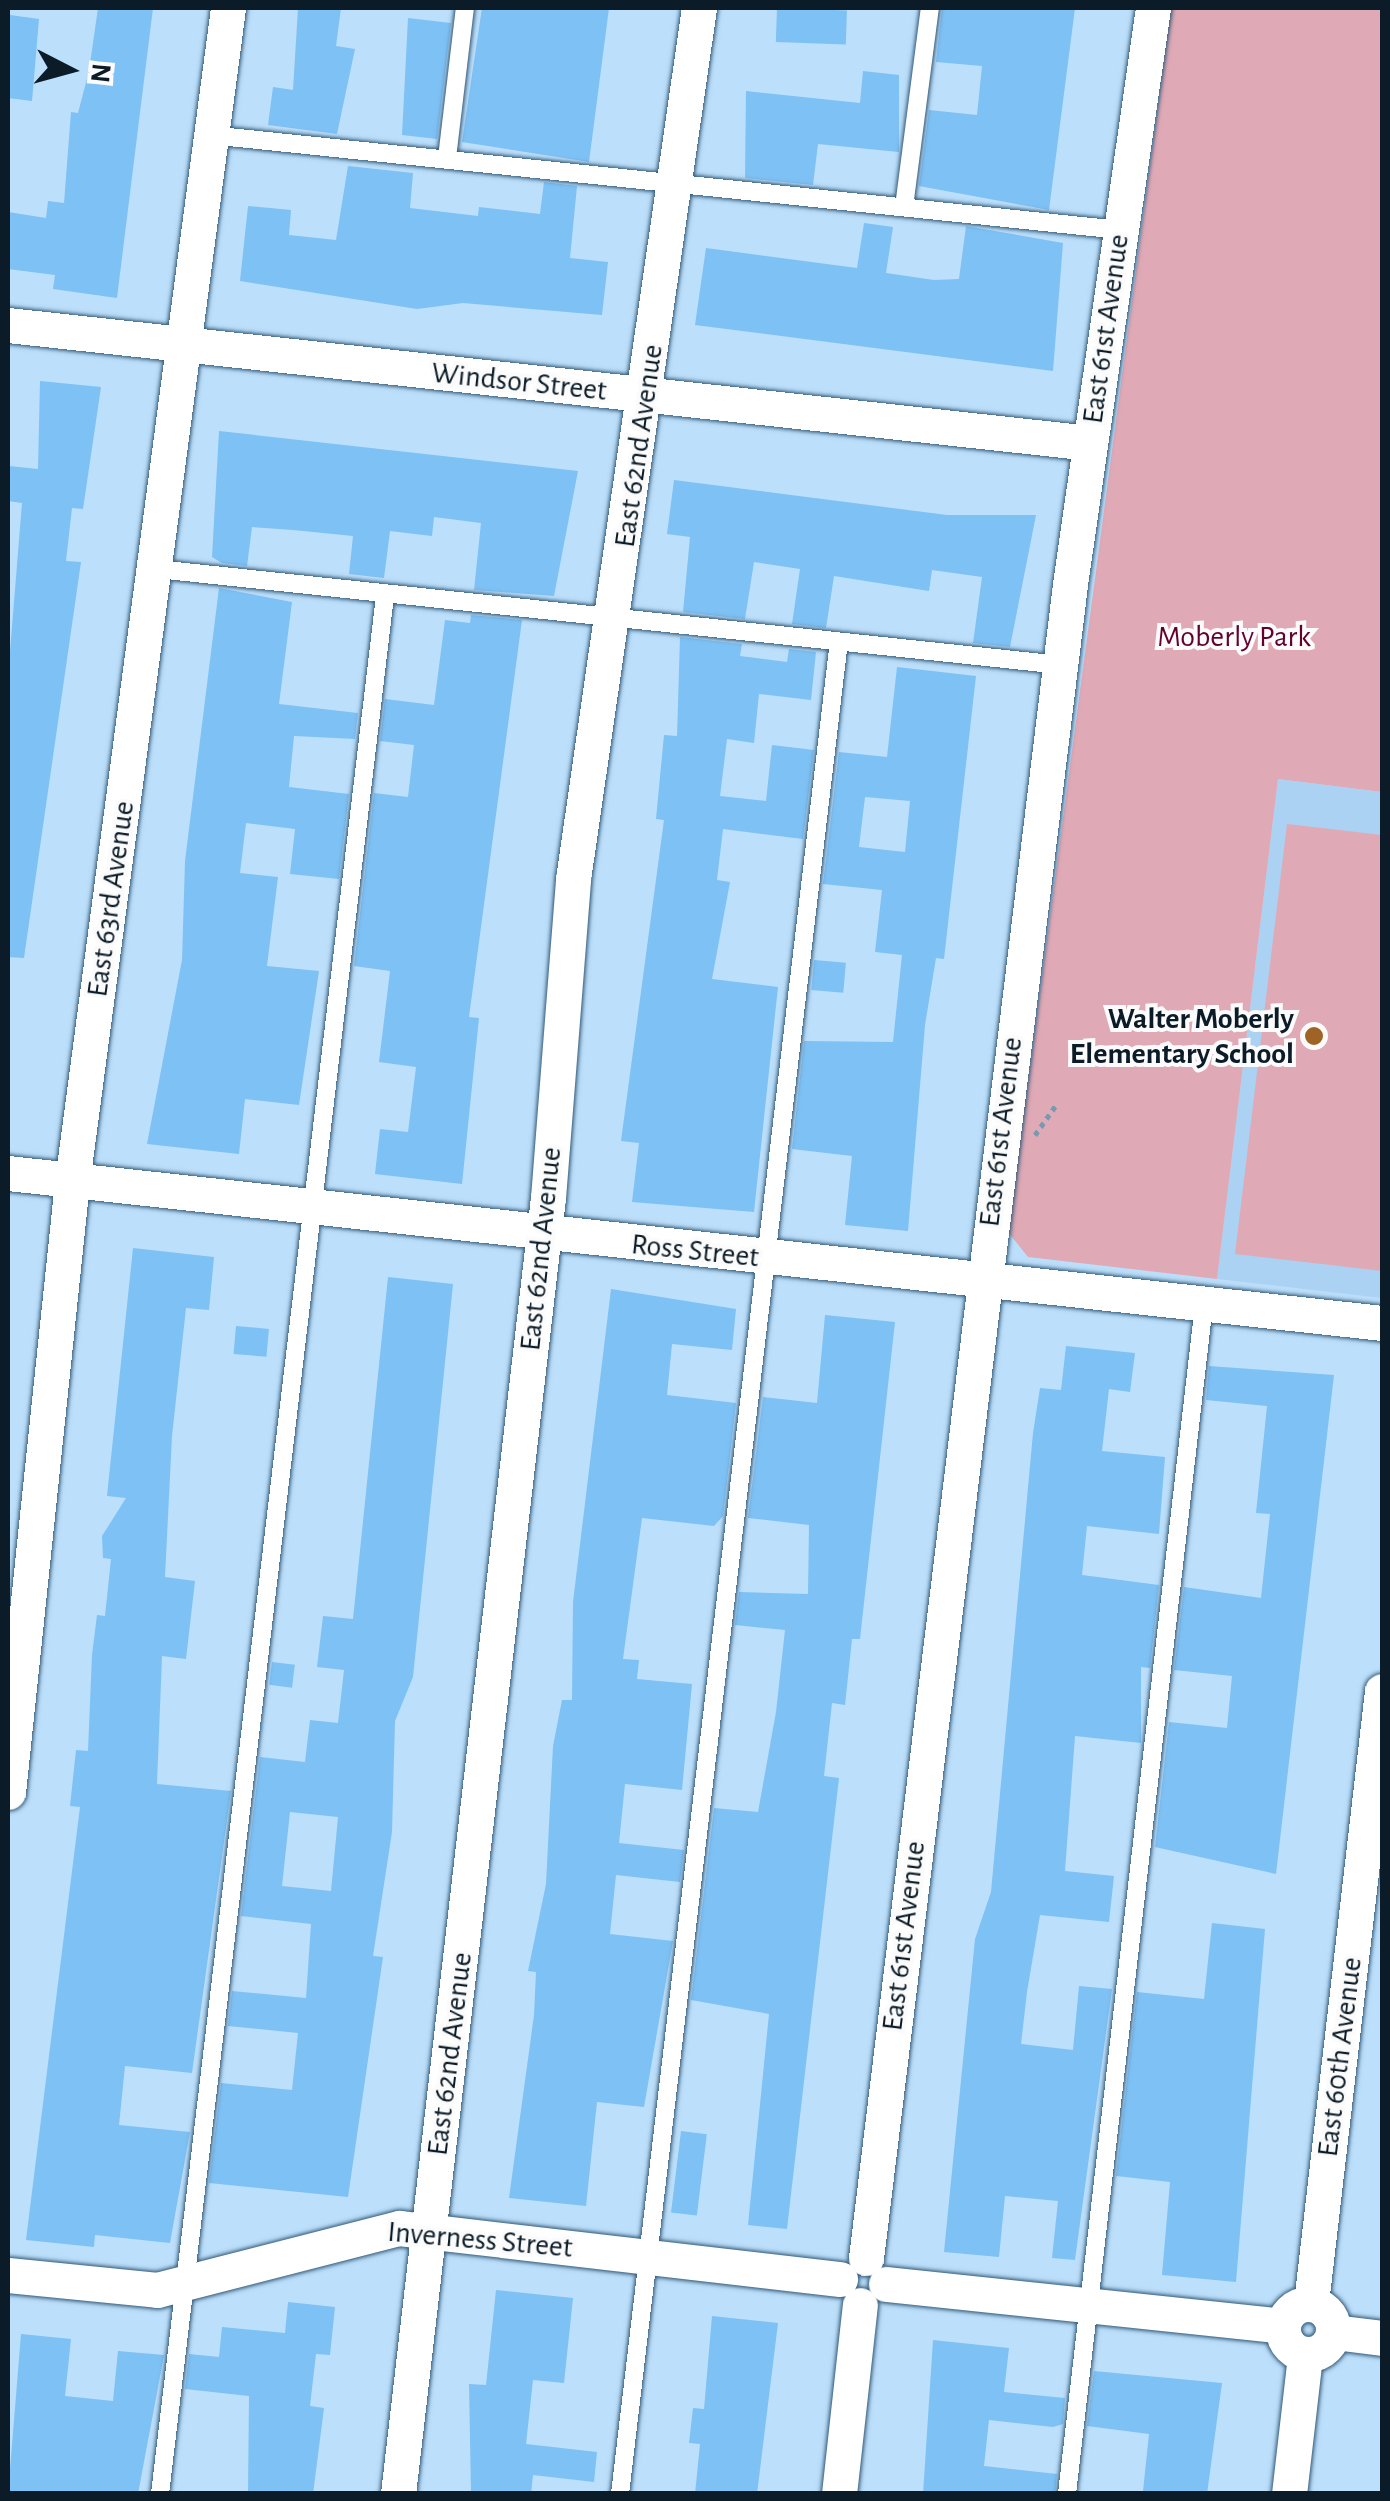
<!DOCTYPE html>
<html>
<head>
<meta charset="utf-8">
<style>
	body { margin:0 }
	#map { position:relative; width:1390px; height:2501px; overflow:hidden; background:#bcdffb; font-family:"Alegreya Sans",sans-serif }
	div>[style] { position:absolute }
	.built>* { inset:0; background:#abd2f2 }
	.green>* { inset:0; background:#e0a9b6 }
	.building>* { inset:0; background:#7ec1f5; transform-origin:0 0 }
	.path>* { height:5px; margin-top:-2.5px; transform-origin:0; background:repeating-linear-gradient(90deg,#7b98ae 0 5px,transparent 0 10px) }
	.roads { filter:drop-shadow(0 0 2px #315978) drop-shadow(0 0 2px #315978) }
	.service>* { height:18px; margin:-9px; padding:0 9px; transform-origin:9px; border-radius:9px; background:#fff }
	.minor>* { height:35px; margin:-17.5px; padding:0 17.5px; transform-origin:17.5px; border-radius:17.5px; background:#fff }
	.minor>.ring { margin:-17.5px; padding:0; box-sizing:content-box; background:none; border:35px solid #fff; border-radius:50% }
	.dots>* { width:28px; height:28px; translate:-50% -50%; box-sizing:border-box; border:5px solid #fbfbfb; border-radius:50% }
	span { translate:-50% -50%; white-space:nowrap; text-align:center; line-height:1.15; -webkit-text-stroke:8px #fbfbfb; paint-order:stroke }
	.street-label { font-size:30px; color:#0b1c28 }
	.park-label { font-size:30px; color:#63002d }
	.poi-label { font-size:30px; color:#0b1c28; font-weight:700 }
	.right { translate:-100% -50%; text-align:right }
	.frame { position:absolute; inset:0; border:10px solid #0b1c28; pointer-events:none }
	.north { position:absolute; left:20px; top:20px; width:100px; height:100px; -webkit-text-stroke:8px #fbfbfb; paint-order:stroke; rotate:96deg; font-size:28px; font-weight:700; line-height:40px; text-align:center; color:#0b1c28 }
	.north::after { content:''; display:block; margin:auto; width:35px; height:45px; background:#0b1c28; clip-path:polygon(50% 0,100% 100%,50% 72%,0 100%) }
</style>
</head>
<body>
<div id="map">
	<div class="built">
		<i style="clip-path:polygon(1278px 779px,1382px 792px,1382px 1298px,1217px 1279px)"></i>
	</div>
	<div class="green">
		<i style="clip-path:polygon(1171px 8px,1382px 8px,1382px 792px,1278px 779px,1217px 1279px,1028px 1257px,1008px 1232px)"></i>
		<i style="clip-path:polygon(1287px 824px,1382px 835px,1382px 1271px,1235px 1254px)"></i>
	</div>
	<div class="building">
		<i style="clip-path:polygon(98px 8px,153px 8px,117px 298px,53px 289px,55px 275px,8px 269px,8px 212px,46px 218px,48px 201px,64px 203px,71px 112px,78px 113px,89px 71px)"></i>
		<i style="clip-path:polygon(298px 8px,341px 8px,336px 46px,355px 49px,337px 134px,268px 125px,273px 87px,293px 90px)"></i>
		<i style="clip-path:polygon(482px 8px,609px 8px,589px 162px,462px 142px)"></i>
		<i style="left:777px;top:8px;width:70px;height:34px;rotate:2deg"></i>
		<i style="clip-path:polygon(942px 8px,1075px 8px,1049px 210px,919px 186px,929px 110px,977px 115px,982px 66px,936px 62px)"></i>
		<i style="clip-path:polygon(10px 15px,39px 19px,32px 101px,8px 98px)"></i>
		<i style="clip-path:polygon(408px 18px,451px 23px,437px 139px,402px 135px)"></i>
		<i style="clip-path:polygon(863px 71px,899px 75px,899px 152px,818px 144px,813px 185px,745px 178px,746px 91px,860px 103px)"></i>
		<i style="clip-path:polygon(348px 166px,413px 173px,410px 208px,478px 216px,479px 207px,540px 214px,544px 182px,577px 186px,570px 258px,608px 262px,602px 315px,463px 303px,417px 309px,240px 281px,248px 206px,291px 210px,289px 235px,336px 240px)"></i>
		<i style="clip-path:polygon(864px 223px,893px 227px,886px 273px,934px 280px,959px 279px,966px 226px,1063px 243px,1053px 371px,695px 325px,706px 248px,857px 268px)"></i>
		<i style="clip-path:polygon(40px 381px,101px 387px,83px 509px,72px 508px,66px 561px,81px 562px,24px 958px,8px 957px,8px 676px,22px 503px,8px 501px,8px 479px,9px 466px,38px 469px)"></i>
		<i style="clip-path:polygon(219px 431px,578px 471px,554px 596px,474px 590px,481px 523px,434px 517px,432px 536px,390px 531px,384px 578px,349px 574px,353px 536px,293px 530px,252px 527px,247px 566px,222px 563px,212px 557px)"></i>
		<i style="clip-path:polygon(674px 480px,947px 515px,1036px 515px,1010px 647px,973px 643px,982px 577px,932px 570px,929px 591px,834px 576px,826px 628px,792px 624px,800px 569px,754px 562px,745px 619px,683px 612px,690px 537px,667px 534px)"></i>
		<i style="clip-path:polygon(219px 588px,292px 602px,279px 704px,358px 713px,355px 739px,294px 736px,289px 787px,349px 794px,339px 879px,290px 874px,295px 829px,246px 823px,240px 873px,278px 877px,267px 966px,319px 971px,299px 1105px,245px 1099px,239px 1154px,147px 1144px,182px 960px,185px 861px)"></i>
		<i style="clip-path:polygon(471px 615px,522px 620px,469px 1017px,479px 1018px,462px 1184px,375px 1174px,380px 1129px,408px 1132px,416px 1067px,379px 1062px,390px 971px,354px 966px,374px 793px,408px 797px,414px 745px,380px 741px,385px 699px,434px 705px,445px 620px,470px 623px)"></i>
		<i style="clip-path:polygon(680px 637px,742px 644px,740px 656px,787px 662px,789px 649px,816px 652px,811px 700px,759px 694px,754px 743px,727px 739px,720px 796px,766px 801px,772px 745px,814px 750px,803px 839px,723px 829px,717px 880px,730px 882px,712px 979px,778px 987px,754px 1212px,632px 1202px,639px 1143px,621px 1141px,664px 820px,656px 819px,664px 735px,677px 736px)"></i>
		<i style="clip-path:polygon(evenodd,897px 667px,976px 676px,944px 959px,936px 958px,925px 1025px,908px 1231px,845px 1225px,852px 1156px,792px 1149px,804px 1041px,893px 1042px,902px 955px,875px 952px,882px 890px,823px 884px,839px 752px,887px 757px,897px 667px,865px 797px,910px 801px,905px 852px,859px 847px,865px 797px)"></i>
		<i style="left:814px;top:960px;width:32px;height:30px;rotate:5deg"></i>
		<i style="clip-path:polygon(133px 1248px,214px 1257px,209px 1310px,186px 1308px,172px 1436px,165px 1577px,195px 1581px,186px 1659px,162px 1656px,157px 1784px,231px 1791px,192px 2073px,125px 2066px,119px 2125px,190px 2132px,170px 2243px,95px 2235px,94px 2247px,26px 2240px,80px 1807px,70px 1806px,76px 1750px,88px 1751px,92px 1655px,97px 1615px,105px 1616px,111px 1559px,103px 1558px,102px 1536px,126px 1498px,107px 1496px)"></i>
		<i style="clip-path:polygon(evenodd,388px 1277px,453px 1284px,413px 1677px,395px 1721px,392px 1832px,373px 1956px,383px 1957px,348px 2197px,209px 2183px,221px 2083px,292px 2090px,298px 2033px,228px 2026px,232px 1991px,306px 1998px,311px 1924px,241px 1916px,260px 1757px,305px 1762px,310px 1720px,338px 1723px,344px 1670px,317px 1667px,323px 1616px,353px 1619px,388px 1277px,290px 1812px,338px 1817px,331px 1891px,282px 1886px,290px 1812px)"></i>
		<i style="clip-path:polygon(611px 1289px,736px 1309px,732px 1350px,672px 1344px,667px 1395px,736px 1403px,723px 1516px,714px 1526px,642px 1518px,623px 1659px,639px 1660px,637px 1679px,692px 1684px,682px 1790px,625px 1784px,619px 1843px,684px 1850px,680px 1882px,616px 1875px,610px 1934px,673px 1941px,644px 2107px,597px 2102px,586px 2206px,509px 2198px,534px 2015px,536px 1972px,528px 1971px,546px 1884px,553px 1746px,562px 1700px,572px 1700px,573px 1602px)"></i>
		<i style="clip-path:polygon(825px 1315px,895px 1322px,860px 1639px,852px 1639px,845px 1705px,832px 1703px,824px 1776px,839px 1778px,787px 2229px,748px 2225px,769px 2014px,691px 2000px,714px 1808px,758px 1812px,776px 1712px,785px 1630px,735px 1625px,739px 1592px,808px 1594px,809px 1525px,748px 1518px,763px 1397px,817px 1403px)"></i>
		<i style="left:236px;top:1326px;width:33px;height:28px;rotate:5deg"></i>
		<i style="clip-path:polygon(1066px 1346px,1135px 1353px,1130px 1392px,1109px 1389px,1102px 1451px,1165px 1457px,1159px 1534px,1087px 1526px,1082px 1575px,1159px 1585px,1150px 1668px,1141px 1667px,1141px 1743px,1075px 1736px,1065px 1871px,1114px 1876px,1109px 1922px,1040px 1915px,1027px 1992px,1021px 2044px,1073px 2050px,1079px 1986px,1112px 1989px,1075px 2260px,1052px 2258px,1058px 2201px,1005px 2196px,999px 2257px,944px 2252px,975px 1939px,991px 1892px,1033px 1433px,1040px 1388px,1061px 1390px)"></i>
		<i style="clip-path:polygon(1209px 1366px,1334px 1375px,1276px 1874px,1155px 1847px,1169px 1722px,1227px 1728px,1232px 1676px,1174px 1670px,1184px 1587px,1261px 1598px,1270px 1514px,1256px 1513px,1267px 1406px,1206px 1400px)"></i>
		<i style="left:272px;top:1662px;width:23px;height:23px;rotate:7deg"></i>
		<i style="clip-path:polygon(1212px 1923px,1265px 1929px,1236px 2282px,1162px 2275px,1170px 2182px,1116px 2176px,1137px 1992px,1204px 1999px)"></i>
		<i style="left:681px;top:2131px;width:26px;height:82px;rotate:7deg"></i>
		<i style="clip-path:polygon(496px 2290px,573px 2298px,564px 2383px,533px 2380px,526px 2444px,597px 2452px,594px 2482px,533px 2475px,531px 2494px,471px 2494px,469px 2384px,486px 2385px)"></i>
		<i style="clip-path:polygon(288px 2302px,335px 2307px,330px 2355px,316px 2354px,310px 2406px,324px 2408px,313px 2494px,248px 2494px,249px 2396px,185px 2389px,189px 2354px,219px 2357px,222px 2327px,285px 2333px)"></i>
		<i style="clip-path:polygon(712px 2316px,778px 2323px,757px 2494px,695px 2494px,700px 2444px,689px 2443px,693px 2408px,704px 2409px)"></i>
		<i style="clip-path:polygon(21px 2334px,71px 2339px,65px 2396px,113px 2401px,118px 2351px,164px 2355px,138px 2494px,8px 2494px)"></i>
		<i style="clip-path:polygon(933px 2340px,1009px 2348px,1004px 2392px,1065px 2398px,1063px 2424px,1053px 2427px,989px 2420px,984px 2466px,1057px 2474px,1055px 2494px,923px 2494px)"></i>
		<i style="clip-path:polygon(1094px 2371px,1222px 2383px,1207px 2494px,1143px 2491px,1149px 2434px,1087px 2426px)"></i>
	</div>
	<div class="path">
		<i style="left:1035px;top:1135px;width:37px;rotate:-55deg"></i>
	</div>
	<div class="roads">
		<div class="service">
			<i style="left:210px;top:135px;width:915px;rotate:5.96deg"></i>
			<i style="left:447px;top:158px;width:151px;rotate:-83.2deg"></i>
			<i style="left:904px;top:207px;width:201px;rotate:-82.6deg"></i>
			<i style="left:157px;top:569px;width:909px;rotate:6.06deg"></i>
			<i style="left:160px;top:2494px;width:1912px;rotate:-83.24deg"></i>
			<i style="left:620px;top:2494px;width:1865px;rotate:-83.26deg"></i>
			<i style="left:1067px;top:2494px;width:1198px;rotate:-83.43deg"></i>
		</div>
		<div class="minor">
			<i style="left:8px;top:325px;width:1088px;rotate:6.22deg"></i>
			<i style="left:8px;top:1173px;width:1382px;rotate:6.23deg"></i>
			<i style="left:8px;top:1792px;width:613px;rotate:-84.01deg"></i>
			<i style="left:72px;top:1182px;width:1184px;rotate:-82.43deg"></i>
			<i style="left:866px;top:2258px;width:1686px;rotate:-83.05deg"></i>
			<i style="left:1070px;top:584px;width:582px;rotate:-81.8deg"></i>
			<i style="left:8px;top:2275px;width:150px;rotate:5.7deg"></i>
			<i style="left:157px;top:2290px;width:250px;rotate:-14.4deg"></i>
			<i style="left:399px;top:2228px;width:444px;rotate:6.6deg"></i>
			<i style="left:886px;top:2284px;width:399px;rotate:6deg"></i>
			<i style="left:1311px;top:2303px;width:616px;rotate:-83.38deg"></i>
			<i class="ring" style="left:1283px;top:2304px;width:15px;height:15px"></i>
			<i style="left:1334px;top:2332px;width:48px;rotate:7.1deg"></i>
			<i style="left:398px;top:2494px;width:1305px;rotate:-83.4deg"></i>
			<i style="left:548px;top:1198px;width:320px;rotate:-85.5deg"></i>
			<i style="left:573px;top:879px;width:880px;rotate:-81.77deg"></i>
			<i style="left:839px;top:2494px;width:190px;rotate:-83.7deg"></i>
			<i style="left:1289px;top:2494px;width:140px;rotate:-83.4deg"></i>
		</div>
	</div>
	<div class="dots">
		<i style="left:1314px;top:1036px;background:#9f6325"></i>
	</div>
	<div class="street-label">
		<span style="left:1106px;top:329px;rotate:-82deg">East 61st Avenue</span>
		<span style="left:519px;top:382px;rotate:6deg">Windsor Street</span>
		<span style="left:639px;top:446px;rotate:-82deg">East 62nd Avenue</span>
		<span style="left:111px;top:899px;rotate:-82deg">East 63rd Avenue</span>
		<span style="left:1001px;top:1132px;rotate:-83deg">East 61st Avenue</span>
		<span style="left:541px;top:1249px;rotate:-84deg">East 62nd Avenue</span>
		<span style="left:695px;top:1251px;rotate:6deg">Ross Street</span>
		<span style="left:904px;top:1936px;rotate:-83deg">East 61st Avenue</span>
		<span style="left:450px;top:2054px;rotate:-83deg">East 62nd Avenue</span>
		<span style="left:1340px;top:2057px;rotate:-83deg">East 60th Avenue</span>
		<span style="left:480px;top:2240px;rotate:5deg">Inverness Street</span>
	</div>
	<div class="park-label">
		<span style="left:1234px;top:637px">Moberly Park</span>
	</div>
	<div class="poi-label">
		<span class="right" style="left:1294px;top:1036px">Walter Moberly<br>Elementary School</span>
	</div>
	<div class="frame"></div>
	<div class="north">N</div>
</div>
</body>
</html>
